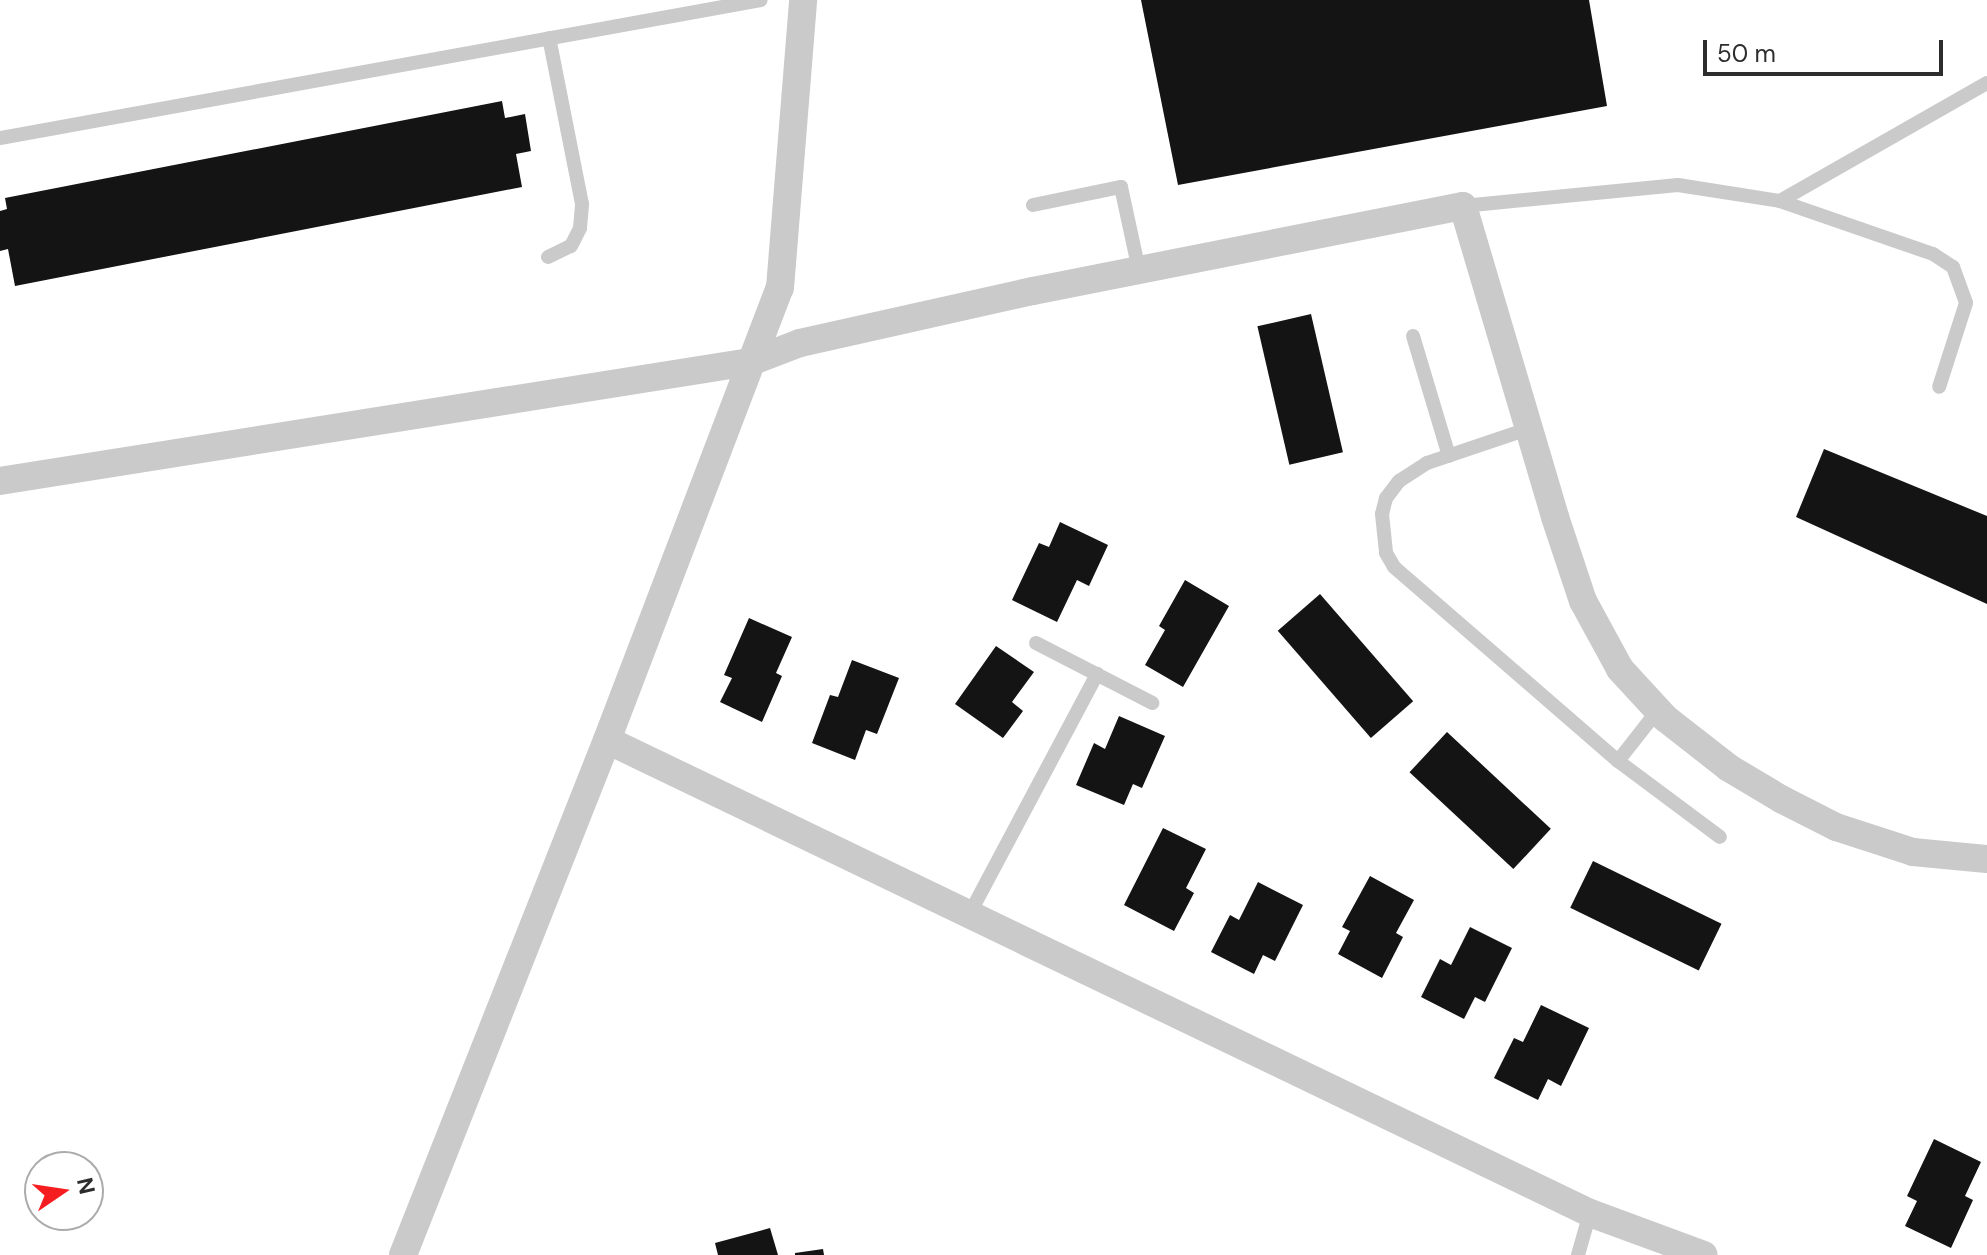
<!DOCTYPE html>
<html>
<head>
<meta charset="utf-8">
<style>
	body { margin:0 }
	#map { position:relative; width:1987px; height:1255px; overflow:hidden; background:#fff; font-family:"DM Sans",sans-serif }
	div>[style] { position:absolute }
	.building>* { inset:0; background:#141414; transform-origin:0 0 }
	.service>* { height:14px; margin:-7px; padding:0 7px; transform-origin:7px; border-radius:7px; background:#cacaca }
	.minor>* { height:28px; margin:-14px; padding:0 14px; transform-origin:14px; border-radius:14px; background:#cacaca }
	span { translate:-50% -50%; white-space:nowrap; text-align:center; line-height:1.15; -webkit-text-stroke:8px #fff; paint-order:stroke }
	.north { position:absolute; left:24px; top:1151px; width:80px; height:80px; box-sizing:border-box; background:#fff; border:2px solid #ababab; border-radius:50%; rotate:77deg; font-size:22px; font-weight:700; line-height:32px; text-align:center; color:#2d2d2d }
	.north::after { content:''; display:block; margin:auto; width:28px; height:36px; background:#f61d20; clip-path:polygon(50% 0,100% 100%,50% 72%,0 100%) }
	.scale { position:absolute; left:1703px; top:40px; width:240px; height:36px; box-sizing:border-box; border:4px solid #2d2d2d; border-top:0; padding-left:10px; font-size:24px; line-height:28px; white-space:nowrap; color:#2d2d2d; -webkit-text-stroke:6px #fff; paint-order:stroke }
</style>
</head>
<body>
<div id="map">
	<div class="building">
		<i style="clip-path:polygon(1141px 0,1589px 0,1607px 106px,1178px 185px)"></i>
		<i style="clip-path:polygon(502px 101px,505px 118px,525px 114px,531px 151px,516px 154px,522px 187px,15px 286px,8px 249px,0 251px,0 211px,7px 209px,5px 198px)"></i>
		<i style="left:1311px;top:314px;width:142px;height:55px;rotate:77deg"></i>
		<i style="clip-path:polygon(1824px 449px,1987px 516px,1987px 604px,1796px 517px)"></i>
		<i style="clip-path:polygon(1060px 522px,1108px 545px,1089px 586px,1077px 580px,1057px 622px,1012px 600px,1039px 543px,1049px 547px)"></i>
		<i style="clip-path:polygon(1185px 580px,1229px 606px,1183px 687px,1145px 665px,1165px 630px,1159px 626px)"></i>
		<i style="left:1320px;top:594px;width:142px;height:56px;rotate:49deg"></i>
		<i style="clip-path:polygon(749px 618px,792px 637px,776px 673px,782px 676px,762px 722px,720px 702px,732px 678px,724px 675px)"></i>
		<i style="clip-path:polygon(996px 646px,1034px 672px,1012px 702px,1023px 711px,1003px 738px,955px 704px)"></i>
		<i style="clip-path:polygon(852px 660px,899px 678px,877px 734px,866px 730px,855px 760px,812px 743px,830px 695px,838px 697px)"></i>
		<i style="clip-path:polygon(1119px 716px,1165px 736px,1142px 788px,1133px 784px,1124px 805px,1076px 785px,1094px 743px,1105px 749px)"></i>
		<i style="left:1447px;top:732px;width:142px;height:55px;rotate:43deg"></i>
		<i style="clip-path:polygon(1163px 828px,1206px 849px,1186px 888px,1194px 893px,1174px 931px,1124px 905px)"></i>
		<i style="left:1593px;top:861px;width:143px;height:52px;rotate:26deg"></i>
		<i style="clip-path:polygon(1370px 876px,1414px 900px,1396px 933px,1403px 937px,1382px 978px,1338px 954px,1350px 931px,1342px 927px)"></i>
		<i style="clip-path:polygon(1258px 882px,1303px 905px,1275px 961px,1263px 955px,1254px 974px,1211px 952px,1230px 915px,1239px 920px)"></i>
		<i style="clip-path:polygon(1470px 927px,1512px 948px,1485px 1002px,1475px 997px,1464px 1019px,1421px 997px,1440px 959px,1451px 965px)"></i>
		<i style="clip-path:polygon(1541px 1005px,1589px 1028px,1561px 1086px,1548px 1079px,1538px 1100px,1494px 1078px,1514px 1038px,1523px 1042px)"></i>
		<i style="clip-path:polygon(1934px 1139px,1981px 1162px,1965px 1196px,1973px 1200px,1951px 1248px,1905px 1226px,1917px 1201px,1907px 1196px)"></i>
		<i style="clip-path:polygon(770px 1228px,778px 1255px,718px 1255px,715px 1243px)"></i>
		<i style="clip-path:polygon(823px 1249px,824px 1255px,795px 1255px,795px 1253px)"></i>
	</div>
	<div class="service">
		<i style="left:0;top:138px;width:773px;rotate:-10.28deg"></i>
		<i style="left:1780px;top:201px;width:162px;rotate:19.1deg"></i>
		<i style="left:1933px;top:254px;width:24px;rotate:33deg"></i>
		<i style="left:1953px;top:267px;width:38px;rotate:70deg"></i>
		<i style="left:1966px;top:303px;width:88px;rotate:107.8deg"></i>
		<i style="left:1033px;top:205px;width:90px;rotate:-11.6deg"></i>
		<i style="left:1121px;top:187px;width:85px;rotate:77.8deg"></i>
		<i style="left:1463px;top:206px;width:216px;rotate:-5.6deg"></i>
		<i style="left:1678px;top:185px;width:103px;rotate:8.9deg"></i>
		<i style="left:1780px;top:201px;width:238px;rotate:-29.7deg"></i>
		<i style="left:548px;top:257px;width:25px;rotate:-26deg"></i>
		<i style="left:571px;top:246px;width:20px;rotate:-63deg"></i>
		<i style="left:580px;top:228px;width:24px;rotate:-85deg"></i>
		<i style="left:582px;top:204px;width:169px;rotate:-101.2deg"></i>
		<i style="left:1413px;top:336px;width:125px;rotate:73.3deg"></i>
		<i style="left:1528px;top:429px;width:107px;rotate:161.4deg"></i>
		<i style="left:1427px;top:463px;width:33px;rotate:147deg"></i>
		<i style="left:1399px;top:481px;width:21px;rotate:127deg"></i>
		<i style="left:1386px;top:498px;width:16px;rotate:104deg"></i>
		<i style="left:1382px;top:514px;width:39px;rotate:84deg"></i>
		<i style="left:1386px;top:553px;width:16px;rotate:60deg"></i>
		<i style="left:1394px;top:567px;width:296px;rotate:40.9deg"></i>
		<i style="left:1618px;top:761px;width:65px;rotate:-51.9deg"></i>
		<i style="left:1036px;top:643px;width:131px;rotate:27.3deg"></i>
		<i style="left:1618px;top:761px;width:127px;rotate:36.7deg"></i>
		<i style="left:970px;top:913px;width:271px;rotate:-62deg"></i>
		<i style="left:1578px;top:1255px;width:44px;rotate:-74.1deg"></i>
	</div>
	<div class="minor">
		<i style="left:0;top:481px;width:759px;rotate:-9.02deg"></i>
		<i style="left:750px;top:362px;width:53px;rotate:-20.8deg"></i>
		<i style="left:800px;top:343px;width:239px;rotate:-12.6deg"></i>
		<i style="left:1033px;top:291px;width:438px;rotate:-11.2deg"></i>
		<i style="left:1463px;top:206px;width:324px;rotate:73.5deg"></i>
		<i style="left:1555px;top:517px;width:89px;rotate:71.6deg"></i>
		<i style="left:1583px;top:601px;width:77px;rotate:61.4deg"></i>
		<i style="left:1620px;top:669px;width:67px;rotate:47.4deg"></i>
		<i style="left:1665px;top:718px;width:81px;rotate:38deg"></i>
		<i style="left:1729px;top:768px;width:61px;rotate:30.8deg"></i>
		<i style="left:1781px;top:799px;width:62px;rotate:27deg"></i>
		<i style="left:1836px;top:827px;width:81px;rotate:18deg"></i>
		<i style="left:1913px;top:852px;width:74px;rotate:5.4deg"></i>
		<i style="left:607px;top:740px;width:1091px;rotate:25.7deg"></i>
		<i style="left:1590px;top:1213px;width:121px;rotate:20.2deg"></i>
		<i style="left:403px;top:1255px;width:554px;rotate:-68.39deg"></i>
		<i style="left:607px;top:740px;width:484px;rotate:-69.1deg"></i>
		<i style="left:780px;top:288px;width:289px;rotate:-85.4deg"></i>
	</div>
	<div class="north">N</div>
	<div class="scale">50 m</div>
</div>
</body>
</html>
